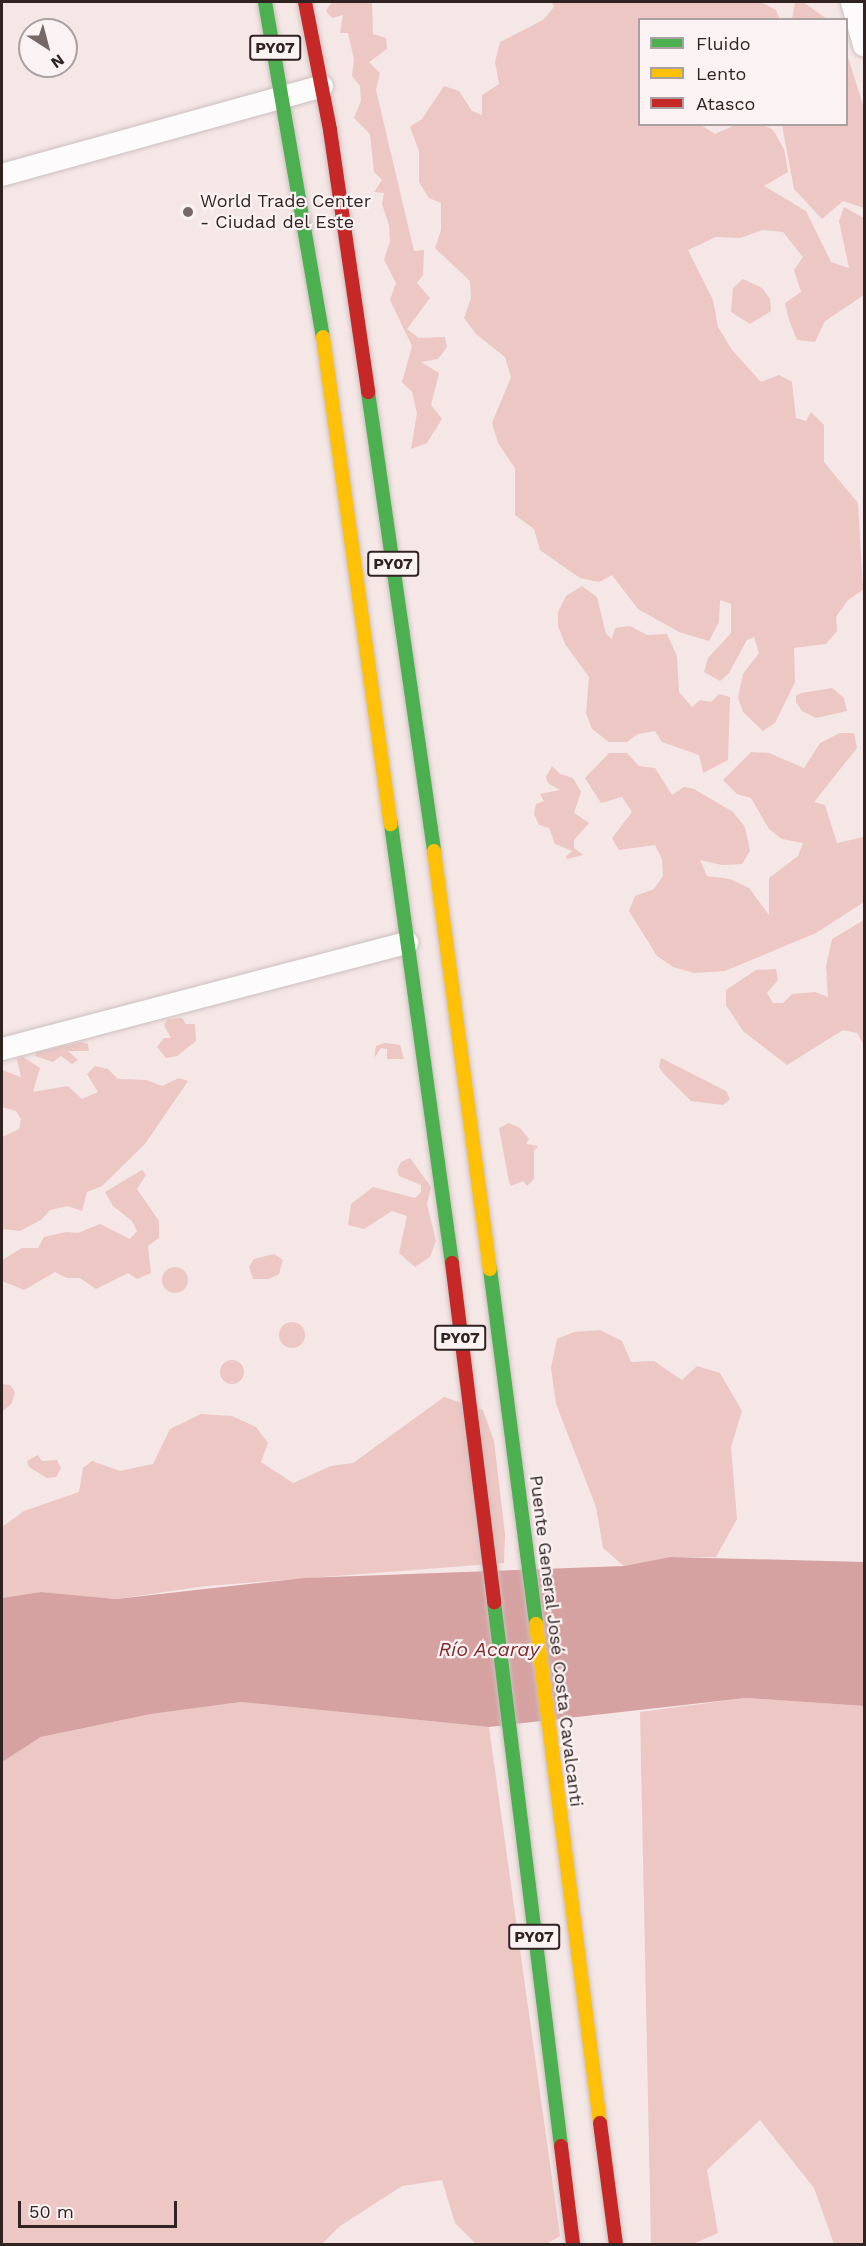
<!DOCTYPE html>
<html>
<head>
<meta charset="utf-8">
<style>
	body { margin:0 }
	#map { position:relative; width:866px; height:2246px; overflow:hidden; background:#f4e7e6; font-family:"Work Sans",sans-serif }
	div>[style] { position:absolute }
	.green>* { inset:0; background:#ecc7c4 }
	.round { border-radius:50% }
	.water>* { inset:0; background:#d6a2a1 }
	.roads { filter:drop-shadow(0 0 2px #ccbfbf) drop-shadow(0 0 2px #ccbfbf) }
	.street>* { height:22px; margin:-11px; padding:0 11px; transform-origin:11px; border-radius:11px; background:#fdfbfb }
	.fast>* { height:14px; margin:-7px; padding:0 7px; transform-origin:7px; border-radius:7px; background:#4caf50 }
	.slow>* { height:14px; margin:-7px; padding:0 7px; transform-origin:7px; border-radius:7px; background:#ffc107 }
	.jam>* { height:14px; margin:-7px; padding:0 7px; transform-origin:7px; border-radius:7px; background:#c62828 }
	.dots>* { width:16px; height:16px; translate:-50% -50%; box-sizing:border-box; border:3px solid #fbf3f3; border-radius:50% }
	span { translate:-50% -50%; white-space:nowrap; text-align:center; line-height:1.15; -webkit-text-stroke:4.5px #fbf3f3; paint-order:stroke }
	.shield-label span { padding:2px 4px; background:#fbf3f3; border:2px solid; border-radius:4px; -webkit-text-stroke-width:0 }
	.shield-label { font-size:16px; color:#322323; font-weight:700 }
	.poi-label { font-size:18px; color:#322323 }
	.left { translate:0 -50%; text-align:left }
	.street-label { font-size:18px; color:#322323 }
	.water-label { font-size:20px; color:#812d30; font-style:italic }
	.frame { position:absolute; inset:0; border:3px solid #322323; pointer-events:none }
	.legend { position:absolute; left:638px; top:18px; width:210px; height:108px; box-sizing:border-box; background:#fbf3f3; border:2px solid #aba0a0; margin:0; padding:8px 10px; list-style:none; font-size:18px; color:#322323 }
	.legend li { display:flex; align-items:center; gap:12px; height:30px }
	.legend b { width:30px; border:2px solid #aba0a0 }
	.north { position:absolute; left:18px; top:18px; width:60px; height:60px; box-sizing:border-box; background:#fbf3f3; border:2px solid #aba0a0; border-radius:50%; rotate:144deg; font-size:16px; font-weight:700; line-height:24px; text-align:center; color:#322323 }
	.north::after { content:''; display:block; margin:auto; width:21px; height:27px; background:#766867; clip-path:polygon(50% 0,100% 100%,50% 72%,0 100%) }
	.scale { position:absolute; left:18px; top:2201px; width:159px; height:27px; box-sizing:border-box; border:3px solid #322323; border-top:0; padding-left:8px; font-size:18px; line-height:21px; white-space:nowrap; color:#322323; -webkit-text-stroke:4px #fbf3f3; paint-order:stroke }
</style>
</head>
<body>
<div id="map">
	<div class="green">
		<i style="clip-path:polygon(332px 2px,372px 2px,373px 34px,386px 38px,387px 49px,369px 62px,380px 73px,376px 90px,414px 251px,424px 250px,423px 275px,417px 283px,430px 298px,407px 329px,419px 338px,445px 337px,447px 347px,438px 359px,421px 362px,439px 373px,431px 405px,442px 419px,427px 443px,411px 449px,417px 413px,412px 392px,402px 382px,412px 346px,390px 300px,396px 283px,384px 260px,390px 241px,389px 225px,382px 204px,384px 193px,374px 192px,382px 180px,374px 172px,370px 134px,354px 118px,361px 101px,360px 86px,352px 76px,354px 59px,348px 33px,340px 33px,343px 15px,332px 18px,326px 11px)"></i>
		<i style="clip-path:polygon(552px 2px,761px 2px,776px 10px,780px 19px,640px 20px,640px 124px,701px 125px,715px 134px,735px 125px,764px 125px,773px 130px,784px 149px,788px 172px,764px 186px,806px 211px,831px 262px,849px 268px,839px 221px,844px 207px,864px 218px,864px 295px,825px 321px,815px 342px,797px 340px,789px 320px,785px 303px,801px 292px,794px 270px,803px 257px,783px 232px,763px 230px,740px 238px,716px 237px,688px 250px,713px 300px,718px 327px,732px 350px,761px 382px,779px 375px,792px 382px,796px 418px,806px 421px,811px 412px,824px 425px,824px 462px,858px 503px,863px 590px,848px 600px,836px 617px,837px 631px,826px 644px,794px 648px,795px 682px,775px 723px,763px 731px,743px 712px,738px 698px,743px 674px,759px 653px,754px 637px,747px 640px,729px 673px,720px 681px,704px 672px,708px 658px,731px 633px,731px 604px,720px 600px,719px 622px,709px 641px,679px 632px,638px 609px,612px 575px,599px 582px,580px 578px,540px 550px,534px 529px,515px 515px,515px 468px,498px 443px,492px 423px,511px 377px,505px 357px,476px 334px,464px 318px,471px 298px,470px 281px,435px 248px,441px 230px,441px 203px,429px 198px,419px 182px,419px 151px,410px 127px,422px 119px,444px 86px,459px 91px,472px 111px,482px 115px,482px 95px,499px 84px,495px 62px,500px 42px,543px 20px,554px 7px)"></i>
		<i style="clip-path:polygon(795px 2px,803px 2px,827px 19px,792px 19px)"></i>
		<i style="clip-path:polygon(847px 54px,864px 108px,864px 208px,843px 201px,822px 219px,794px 189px,782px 125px,846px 124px)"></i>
		<i style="clip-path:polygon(743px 279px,762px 288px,770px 299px,771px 311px,750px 324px,731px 312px,733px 288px)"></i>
		<i style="clip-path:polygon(582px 586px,597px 597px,606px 634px,612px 639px,615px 628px,630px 626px,647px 635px,667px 634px,677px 656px,679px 692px,692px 707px,700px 700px,711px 702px,719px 694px,730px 697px,728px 760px,703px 773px,699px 755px,662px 742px,655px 731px,638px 734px,627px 742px,609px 742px,592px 729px,586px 713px,589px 677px,565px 644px,558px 626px,558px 612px,566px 596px)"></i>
		<i style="clip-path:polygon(832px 688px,844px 698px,847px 711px,816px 718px,802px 711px,796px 702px,796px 696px,801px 693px)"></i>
		<i style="clip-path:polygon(840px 733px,854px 733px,857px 748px,814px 802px,825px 805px,837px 843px,864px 837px,864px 902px,816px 933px,725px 971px,694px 973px,673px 967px,657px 956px,629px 911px,635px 896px,654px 889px,663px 876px,662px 859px,655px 845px,619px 850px,612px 838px,632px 812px,622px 797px,601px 803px,585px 778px,609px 753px,627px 753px,639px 766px,655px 768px,672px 795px,684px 787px,694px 789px,733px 812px,745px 827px,750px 851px,742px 864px,722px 865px,700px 860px,707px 876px,730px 879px,749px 888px,769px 915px,769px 878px,798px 856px,803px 843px,782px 839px,769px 829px,751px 798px,737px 794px,723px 780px,751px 752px,769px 753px,804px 768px,820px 743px)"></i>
		<i style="clip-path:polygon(552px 766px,560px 774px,573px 778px,581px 792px,574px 813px,589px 823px,574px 840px,574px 848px,583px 855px,567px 859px,566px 856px,572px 851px,555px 844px,549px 828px,539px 825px,534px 814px,536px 804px,544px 801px,540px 794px,560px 790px,548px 783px,546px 777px)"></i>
		<i style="clip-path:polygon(864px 920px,864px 1045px,857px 1033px,843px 1030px,787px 1065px,743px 1031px,726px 1005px,726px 990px,756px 970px,776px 969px,778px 980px,767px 993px,773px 1003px,783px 1003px,792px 994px,815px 992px,828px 997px,826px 966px,832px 939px)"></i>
		<i style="clip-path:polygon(182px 1018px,186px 1024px,195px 1024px,196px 1041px,177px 1056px,166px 1058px,157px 1047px,164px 1038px,171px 1038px,164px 1025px,168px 1019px)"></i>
		<i style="clip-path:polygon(81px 1042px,88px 1044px,89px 1051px,68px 1051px,78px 1060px,72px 1064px,61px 1056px,53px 1062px,35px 1056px,37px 1052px)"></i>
		<i style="clip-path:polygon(385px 1043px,400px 1045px,404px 1059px,387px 1059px,387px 1049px,381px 1048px,374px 1058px,376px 1046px)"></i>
		<i style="clip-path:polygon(23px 1057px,40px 1068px,33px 1092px,68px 1086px,82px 1099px,98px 1092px,87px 1074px,95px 1066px,108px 1069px,118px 1079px,146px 1080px,162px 1086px,179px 1078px,188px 1081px,145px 1144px,102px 1186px,87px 1192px,82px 1211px,68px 1206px,50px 1210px,41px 1220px,20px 1231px,2px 1229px,2px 1137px,19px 1129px,21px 1119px,16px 1111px,2px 1107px,2px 1070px,21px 1077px,17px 1059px)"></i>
		<i style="clip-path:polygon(661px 1058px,726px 1091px,730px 1099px,723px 1105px,691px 1101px,664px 1074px,659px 1067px)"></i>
		<i style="clip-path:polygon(509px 1123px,520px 1128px,529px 1139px,526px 1144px,538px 1146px,534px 1151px,534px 1179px,527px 1186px,523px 1181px,511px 1186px,509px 1182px,499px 1128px)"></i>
		<i style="clip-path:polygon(410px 1158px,431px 1187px,427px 1204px,436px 1241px,430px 1257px,415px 1267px,399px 1253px,407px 1216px,392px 1211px,364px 1229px,348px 1225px,351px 1204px,373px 1187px,415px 1198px,421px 1192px,421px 1185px,399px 1176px,397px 1170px,401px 1162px)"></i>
		<i style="clip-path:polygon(142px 1170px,146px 1175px,137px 1189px,159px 1221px,159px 1238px,148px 1246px,151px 1273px,137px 1279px,128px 1273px,96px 1289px,80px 1278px,67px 1278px,55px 1272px,24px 1290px,2px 1281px,2px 1260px,22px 1248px,38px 1248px,44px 1237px,66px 1232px,78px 1233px,100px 1224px,130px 1239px,137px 1231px,132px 1221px,113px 1206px,105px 1192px)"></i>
		<i style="clip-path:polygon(274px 1254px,283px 1260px,279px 1274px,269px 1279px,253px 1279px,249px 1267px,254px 1259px)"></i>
		<i class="round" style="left:162px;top:1267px;width:26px;height:26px"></i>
		<i class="round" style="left:279px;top:1322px;width:26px;height:26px"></i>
		<i style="clip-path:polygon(600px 1330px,622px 1341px,631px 1362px,654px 1361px,682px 1380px,697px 1366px,720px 1373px,742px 1411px,731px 1447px,737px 1519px,716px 1557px,670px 1557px,624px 1566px,603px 1548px,596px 1507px,556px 1404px,551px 1368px,557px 1339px,574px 1332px)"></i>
		<i class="round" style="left:220px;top:1360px;width:24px;height:24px"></i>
		<i style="clip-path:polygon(2px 1384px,10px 1385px,15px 1392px,12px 1403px,3px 1411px)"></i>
		<i style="clip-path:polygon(444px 1397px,483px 1410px,494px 1441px,505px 1534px,504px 1563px,206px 1586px,116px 1599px,41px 1592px,2px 1598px,2px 1527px,24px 1511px,79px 1492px,83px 1468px,92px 1461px,120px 1471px,153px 1464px,170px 1429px,201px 1414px,232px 1416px,256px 1427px,268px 1443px,261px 1462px,293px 1483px,331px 1466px,353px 1463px)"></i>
		<i style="clip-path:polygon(38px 1455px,42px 1461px,57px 1460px,61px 1468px,56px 1477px,47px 1478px,29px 1467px,27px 1461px)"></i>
		<i style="clip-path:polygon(746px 1698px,864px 1706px,864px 2244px,834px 2244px,814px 2188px,760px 2120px,707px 2170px,718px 2233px,693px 2244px,651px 2244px,640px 1712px)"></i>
		<i style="clip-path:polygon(241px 1702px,489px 1727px,560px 2236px,546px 2244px,476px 2244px,455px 2223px,442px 2180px,402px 2186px,340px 2226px,322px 2244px,2px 2244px,2px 1762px,41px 1737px,151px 1714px)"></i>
	</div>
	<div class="water">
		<i style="clip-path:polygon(670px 1557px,864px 1562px,864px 1706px,746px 1698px,489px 1727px,241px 1702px,151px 1714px,41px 1737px,2px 1762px,2px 1598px,41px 1592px,116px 1599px,304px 1578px,624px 1566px)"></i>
	</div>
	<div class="roads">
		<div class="street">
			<i style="left:852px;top:2px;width:45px;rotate:74.4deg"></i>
			<i style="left:2px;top:175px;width:332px;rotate:-15.5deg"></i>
			<i style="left:2px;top:1049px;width:419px;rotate:-14.7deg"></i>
		</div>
		<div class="fast">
			<i style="left:265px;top:2px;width:340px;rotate:80.2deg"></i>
			<i style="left:368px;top:392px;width:464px;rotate:81.8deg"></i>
			<i style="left:391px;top:824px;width:443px;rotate:82.1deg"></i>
			<i style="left:490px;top:1269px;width:358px;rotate:82.6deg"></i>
			<i style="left:494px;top:1602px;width:548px;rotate:82.98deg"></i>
		</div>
		<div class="slow">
			<i style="left:323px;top:337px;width:492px;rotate:82.1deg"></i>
			<i style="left:434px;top:851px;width:422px;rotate:82.4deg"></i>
			<i style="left:536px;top:1624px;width:503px;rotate:82.69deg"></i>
		</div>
		<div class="jam">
			<i style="left:305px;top:2px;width:130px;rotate:78.9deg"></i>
			<i style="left:330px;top:130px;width:265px;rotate:81.7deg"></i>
			<i style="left:452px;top:1263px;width:342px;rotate:82.9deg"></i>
			<i style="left:600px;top:2123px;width:122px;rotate:82.5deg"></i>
			<i style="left:561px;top:2146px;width:99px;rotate:83deg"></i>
		</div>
	</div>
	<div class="dots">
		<i style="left:188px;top:212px;background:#766867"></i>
	</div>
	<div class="shield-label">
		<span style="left:275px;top:48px">PY07</span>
		<span style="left:393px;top:564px">PY07</span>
		<span style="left:460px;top:1338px">PY07</span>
		<span style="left:534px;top:1937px">PY07</span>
	</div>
	<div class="poi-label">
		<span class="left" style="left:200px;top:212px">World Trade Center<br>- Ciudad del Este</span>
	</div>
	<div class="street-label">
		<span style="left:556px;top:1641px;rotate:83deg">Puente General José Costa Cavalcanti</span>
	</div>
	<div class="water-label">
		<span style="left:489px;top:1649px">Río Acaray</span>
	</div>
	<div class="frame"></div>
	<ul class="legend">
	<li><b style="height:8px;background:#4caf50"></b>Fluido</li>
	<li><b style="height:8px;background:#ffc107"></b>Lento</li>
	<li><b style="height:8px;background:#c62828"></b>Atasco</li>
	</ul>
	<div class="north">N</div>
	<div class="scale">50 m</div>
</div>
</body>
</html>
